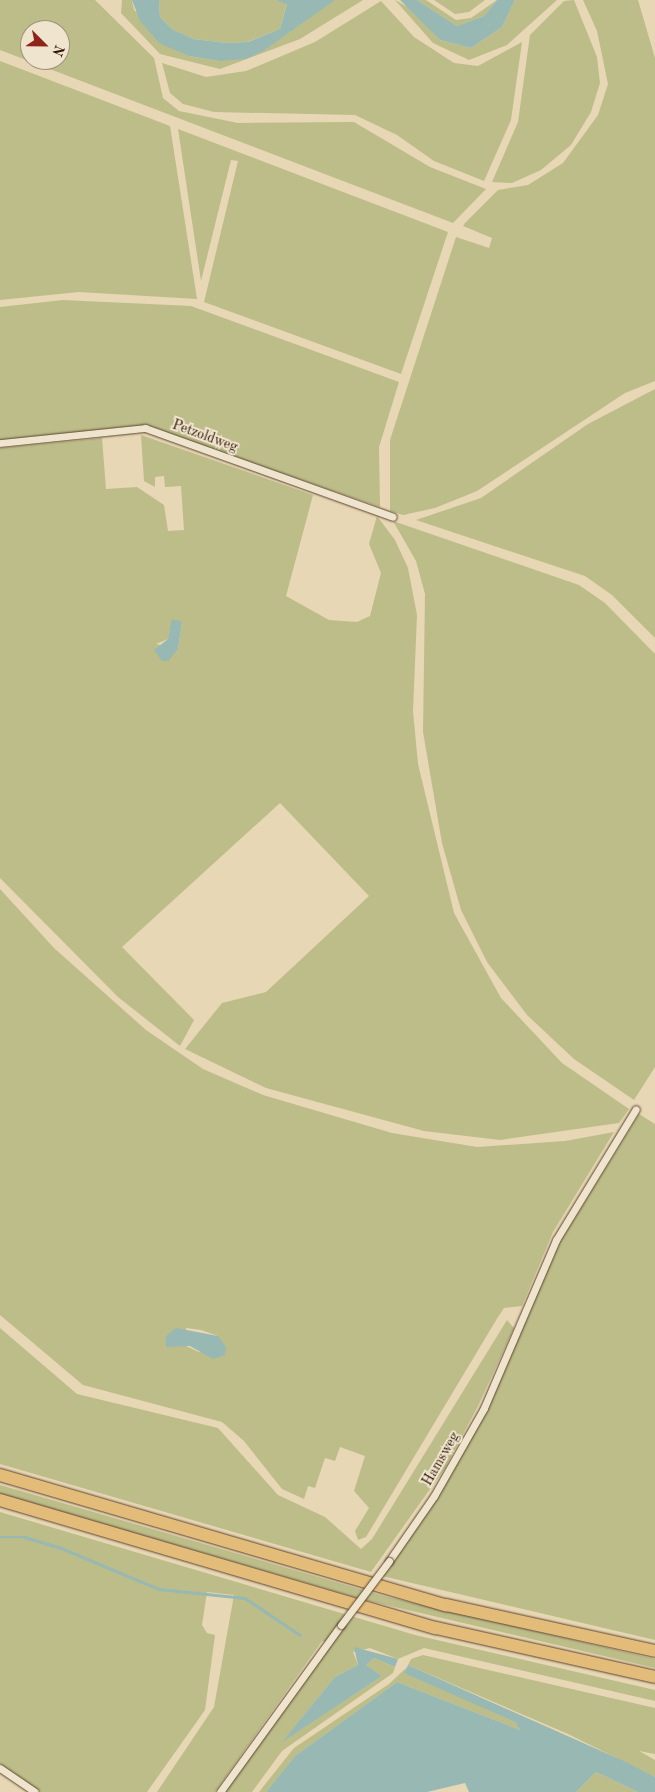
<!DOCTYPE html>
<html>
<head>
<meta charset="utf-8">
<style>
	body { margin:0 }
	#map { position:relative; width:655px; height:1792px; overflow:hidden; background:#e7d7b4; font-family:"Old Standard TT",serif }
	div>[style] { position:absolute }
	.green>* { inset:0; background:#bcbd89 }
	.water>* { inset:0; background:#97b8b3 }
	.stream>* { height:2.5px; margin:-1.25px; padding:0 1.25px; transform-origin:1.25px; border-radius:1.25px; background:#97b8b3 }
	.roads { filter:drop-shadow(0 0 1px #5c422d) drop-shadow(0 0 1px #5c422d) }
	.minor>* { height:7px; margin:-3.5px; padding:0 3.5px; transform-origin:3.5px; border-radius:3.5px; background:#efe5ce }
	.motorway>* { height:12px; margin:-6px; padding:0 6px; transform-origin:6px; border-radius:6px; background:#e4bc7a }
	.bridges { filter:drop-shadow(0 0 1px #5c422d) drop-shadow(0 0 1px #5c422d) }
	.minor-bridge>* { height:7px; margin:-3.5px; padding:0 3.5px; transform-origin:3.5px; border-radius:3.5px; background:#efe5ce }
	span { translate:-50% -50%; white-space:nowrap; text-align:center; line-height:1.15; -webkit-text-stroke:4px #efe5ce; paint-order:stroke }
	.street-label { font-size:14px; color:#2d1000 }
	.north { position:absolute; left:20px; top:20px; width:50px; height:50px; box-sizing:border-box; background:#efe5ce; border:1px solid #a1907c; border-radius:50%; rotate:113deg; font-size:14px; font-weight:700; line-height:20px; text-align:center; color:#2d1000 }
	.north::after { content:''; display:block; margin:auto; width:18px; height:22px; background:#8f2418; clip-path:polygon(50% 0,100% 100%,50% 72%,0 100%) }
</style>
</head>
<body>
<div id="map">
	<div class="green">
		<i style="clip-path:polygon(evenodd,0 0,95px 0,154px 58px,163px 98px,179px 111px,238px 123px,354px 122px,430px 167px,486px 189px,453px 223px,0 50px,0 0,30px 30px,60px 30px,60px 60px,30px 60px,30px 30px)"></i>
		<i style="clip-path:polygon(122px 0,132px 0,134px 10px,189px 56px,219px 61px,335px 0,363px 0,300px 39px,220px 69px,160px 54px,121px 13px)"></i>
		<i style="clip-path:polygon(159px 0,275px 0,287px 3px,280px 29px,247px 42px,226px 43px,194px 39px,172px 29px,160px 17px)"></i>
		<i style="clip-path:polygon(395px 0,411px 9px,440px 40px,471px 48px,502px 27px,515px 0,557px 0,507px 45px,469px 60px,433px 43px)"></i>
		<i style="clip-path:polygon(417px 0,426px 0,456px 20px,471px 18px,497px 0,484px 16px,457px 26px)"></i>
		<i style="clip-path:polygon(434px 0,485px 0,469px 12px,455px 14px)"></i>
		<i style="clip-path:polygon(574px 0,597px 57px,600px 83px,591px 112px,571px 145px,541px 170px,512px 183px,492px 182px,518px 122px,530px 35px,564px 1px)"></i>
		<i style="clip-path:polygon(583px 0,638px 0,655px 58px,655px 381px,625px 393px,477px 491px,435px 508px,403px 515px,390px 511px,390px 440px,456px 237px,489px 248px,492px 238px,463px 226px,465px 223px,498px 190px,528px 185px,563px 163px,598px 115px,608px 84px,597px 31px)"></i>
		<i style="clip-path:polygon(381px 1px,414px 37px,454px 63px,478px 66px,522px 42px,511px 120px,484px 181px,434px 161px,397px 135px,355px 115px,214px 112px,183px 104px,170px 93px,162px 63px,206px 77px,246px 71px,315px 42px)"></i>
		<i style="clip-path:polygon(0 61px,170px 126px,197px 299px,79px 292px,0 300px)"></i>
		<i style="clip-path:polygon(178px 129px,448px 232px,401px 374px,204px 302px,238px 161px,231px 160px,201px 281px)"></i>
		<i style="clip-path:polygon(63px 300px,191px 306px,399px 382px,379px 447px,380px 507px,153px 429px,0 440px,0 307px)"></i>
		<i style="clip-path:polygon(655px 389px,655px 638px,612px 595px,585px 576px,416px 520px,481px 498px,588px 424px)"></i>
		<i style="clip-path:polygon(evenodd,141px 435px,313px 495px,286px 596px,329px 620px,357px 622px,370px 616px,381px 573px,369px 544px,377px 516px,395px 540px,408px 568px,417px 615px,413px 711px,418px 764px,454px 913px,501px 998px,562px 1063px,629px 1109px,619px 1123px,500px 1140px,424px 1131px,266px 1088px,185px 1049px,222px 1003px,266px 992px,369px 896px,280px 803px,122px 947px,194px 1020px,180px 1046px,118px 997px,0 878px,0 448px,102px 438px,106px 489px,137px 487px,164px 505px,168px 531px,184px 530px,181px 486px,165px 487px,164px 476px,155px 477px,155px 487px,144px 481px,141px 435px,182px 622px,178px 649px,156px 644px,168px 639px,170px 630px,182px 622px)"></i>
		<i style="clip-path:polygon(393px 521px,579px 585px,605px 603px,655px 654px,655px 1067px,634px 1100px,574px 1059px,527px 1015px,487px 962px,461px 910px,442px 843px,423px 732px,425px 594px,416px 561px)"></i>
		<i style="clip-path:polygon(evenodd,0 889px,54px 948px,146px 1030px,203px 1069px,263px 1095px,392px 1133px,477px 1147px,565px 1141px,614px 1132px,553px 1232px,522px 1306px,504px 1308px,498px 1317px,366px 1537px,358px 1540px,355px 1531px,369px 1508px,354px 1491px,365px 1456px,340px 1447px,335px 1461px,325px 1458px,315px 1488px,308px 1486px,304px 1499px,282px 1489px,244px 1441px,222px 1422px,83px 1385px,0 1315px,0 889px,186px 1328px,201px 1330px,218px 1336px,199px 1352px,186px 1346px,186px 1328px)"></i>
		<i style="clip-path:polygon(639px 1114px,655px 1124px,655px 1640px,382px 1576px,469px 1443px,561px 1240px)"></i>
		<i style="clip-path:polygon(507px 1320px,514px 1328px,478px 1406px,445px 1468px,371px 1572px,0 1464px,0 1328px,77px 1394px,218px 1428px,278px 1495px,325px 1517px,361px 1549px,372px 1539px)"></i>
		<i style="clip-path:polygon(0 1485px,384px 1596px,655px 1659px,655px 1668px,365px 1600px,0 1494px)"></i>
		<i style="clip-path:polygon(0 1512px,415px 1635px,655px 1690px,655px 1701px,424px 1648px,398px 1659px,370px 1648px,353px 1652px,358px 1665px,335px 1677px,284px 1740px,382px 1676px,366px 1665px,374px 1658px,395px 1667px,393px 1673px,282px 1751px,252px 1792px,224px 1792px,333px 1643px,322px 1641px,215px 1792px,157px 1792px,214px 1707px,234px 1595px,207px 1592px,202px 1625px,207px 1633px,215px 1635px,205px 1710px,147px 1792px,41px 1792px,0 1764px)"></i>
		<i style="clip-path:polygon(423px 1655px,655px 1708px,655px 1754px,639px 1751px,655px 1760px,655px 1777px,568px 1734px,408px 1665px,411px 1659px)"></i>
		<i style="clip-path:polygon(406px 1668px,405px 1672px,515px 1722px,520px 1730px,397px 1682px,295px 1756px,266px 1792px,259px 1792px,294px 1748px,389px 1684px)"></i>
		<i style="clip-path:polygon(596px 1772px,638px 1792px,576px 1792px)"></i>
	</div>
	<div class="water">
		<i style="clip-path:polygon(132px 0,159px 0,160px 17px,172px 29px,194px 39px,226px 43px,248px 42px,280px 29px,287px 4px,275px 0,335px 0,263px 51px,246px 59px,219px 61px,189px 56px,159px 43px,140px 21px)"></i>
		<i style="clip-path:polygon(400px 0,417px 0,457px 26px,484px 16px,497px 0,515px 0,502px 27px,471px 48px,440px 40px)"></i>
		<i style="clip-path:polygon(172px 619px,182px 622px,178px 649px,168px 661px,162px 661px,154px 650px,168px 639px)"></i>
		<i style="clip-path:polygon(176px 1328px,218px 1336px,226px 1347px,225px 1355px,213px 1359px,190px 1346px,166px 1347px,166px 1336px)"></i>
		<i style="clip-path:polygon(354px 1647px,398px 1659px,395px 1667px,374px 1658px,366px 1665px,382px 1676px,282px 1742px,335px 1677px,358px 1665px)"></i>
		<i style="clip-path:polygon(408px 1665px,626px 1762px,655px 1777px,655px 1792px,638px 1792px,596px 1772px,576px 1792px,469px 1792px,465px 1783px,427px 1792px,266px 1792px,295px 1756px,397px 1682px,520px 1730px,515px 1722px,404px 1673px)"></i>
	</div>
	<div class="stream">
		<i style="left:0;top:1537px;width:25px"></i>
		<i style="left:25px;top:1537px;width:38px;rotate:17deg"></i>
		<i style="left:61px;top:1548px;width:106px;rotate:22.7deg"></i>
		<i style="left:159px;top:1589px;width:86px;rotate:6deg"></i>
		<i style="left:245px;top:1598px;width:66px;rotate:33.9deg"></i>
	</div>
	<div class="roads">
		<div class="minor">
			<i style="left:0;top:443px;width:146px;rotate:-5.9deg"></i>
			<i style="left:145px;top:428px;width:263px;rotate:19.7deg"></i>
			<i style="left:389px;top:1561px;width:79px;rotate:-55.3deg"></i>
			<i style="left:434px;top:1496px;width:101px;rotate:-60.4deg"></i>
			<i style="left:484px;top:1408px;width:183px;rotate:-66.8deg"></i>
			<i style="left:556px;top:1240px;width:153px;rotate:-58.6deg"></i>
			<i style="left:0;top:1768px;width:42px;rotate:34.4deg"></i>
			<i style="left:220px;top:1792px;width:206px;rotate:-54.1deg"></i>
		</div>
		<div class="motorway">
			<i style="left:0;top:1475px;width:465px;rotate:16.3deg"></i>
			<i style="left:446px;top:1605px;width:214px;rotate:12.4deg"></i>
			<i style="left:0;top:1500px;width:454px;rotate:16.4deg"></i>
			<i style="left:436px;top:1628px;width:224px;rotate:12.6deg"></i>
		</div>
	</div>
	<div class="bridges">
		<div class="minor-bridge">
			<i style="left:341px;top:1625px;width:80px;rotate:-53.1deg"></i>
		</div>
	</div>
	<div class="street-label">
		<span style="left:205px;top:436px;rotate:20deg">Petzoldweg</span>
		<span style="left:441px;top:1459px;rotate:-60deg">Hamsweg</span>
	</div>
	<div class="north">N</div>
</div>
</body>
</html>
